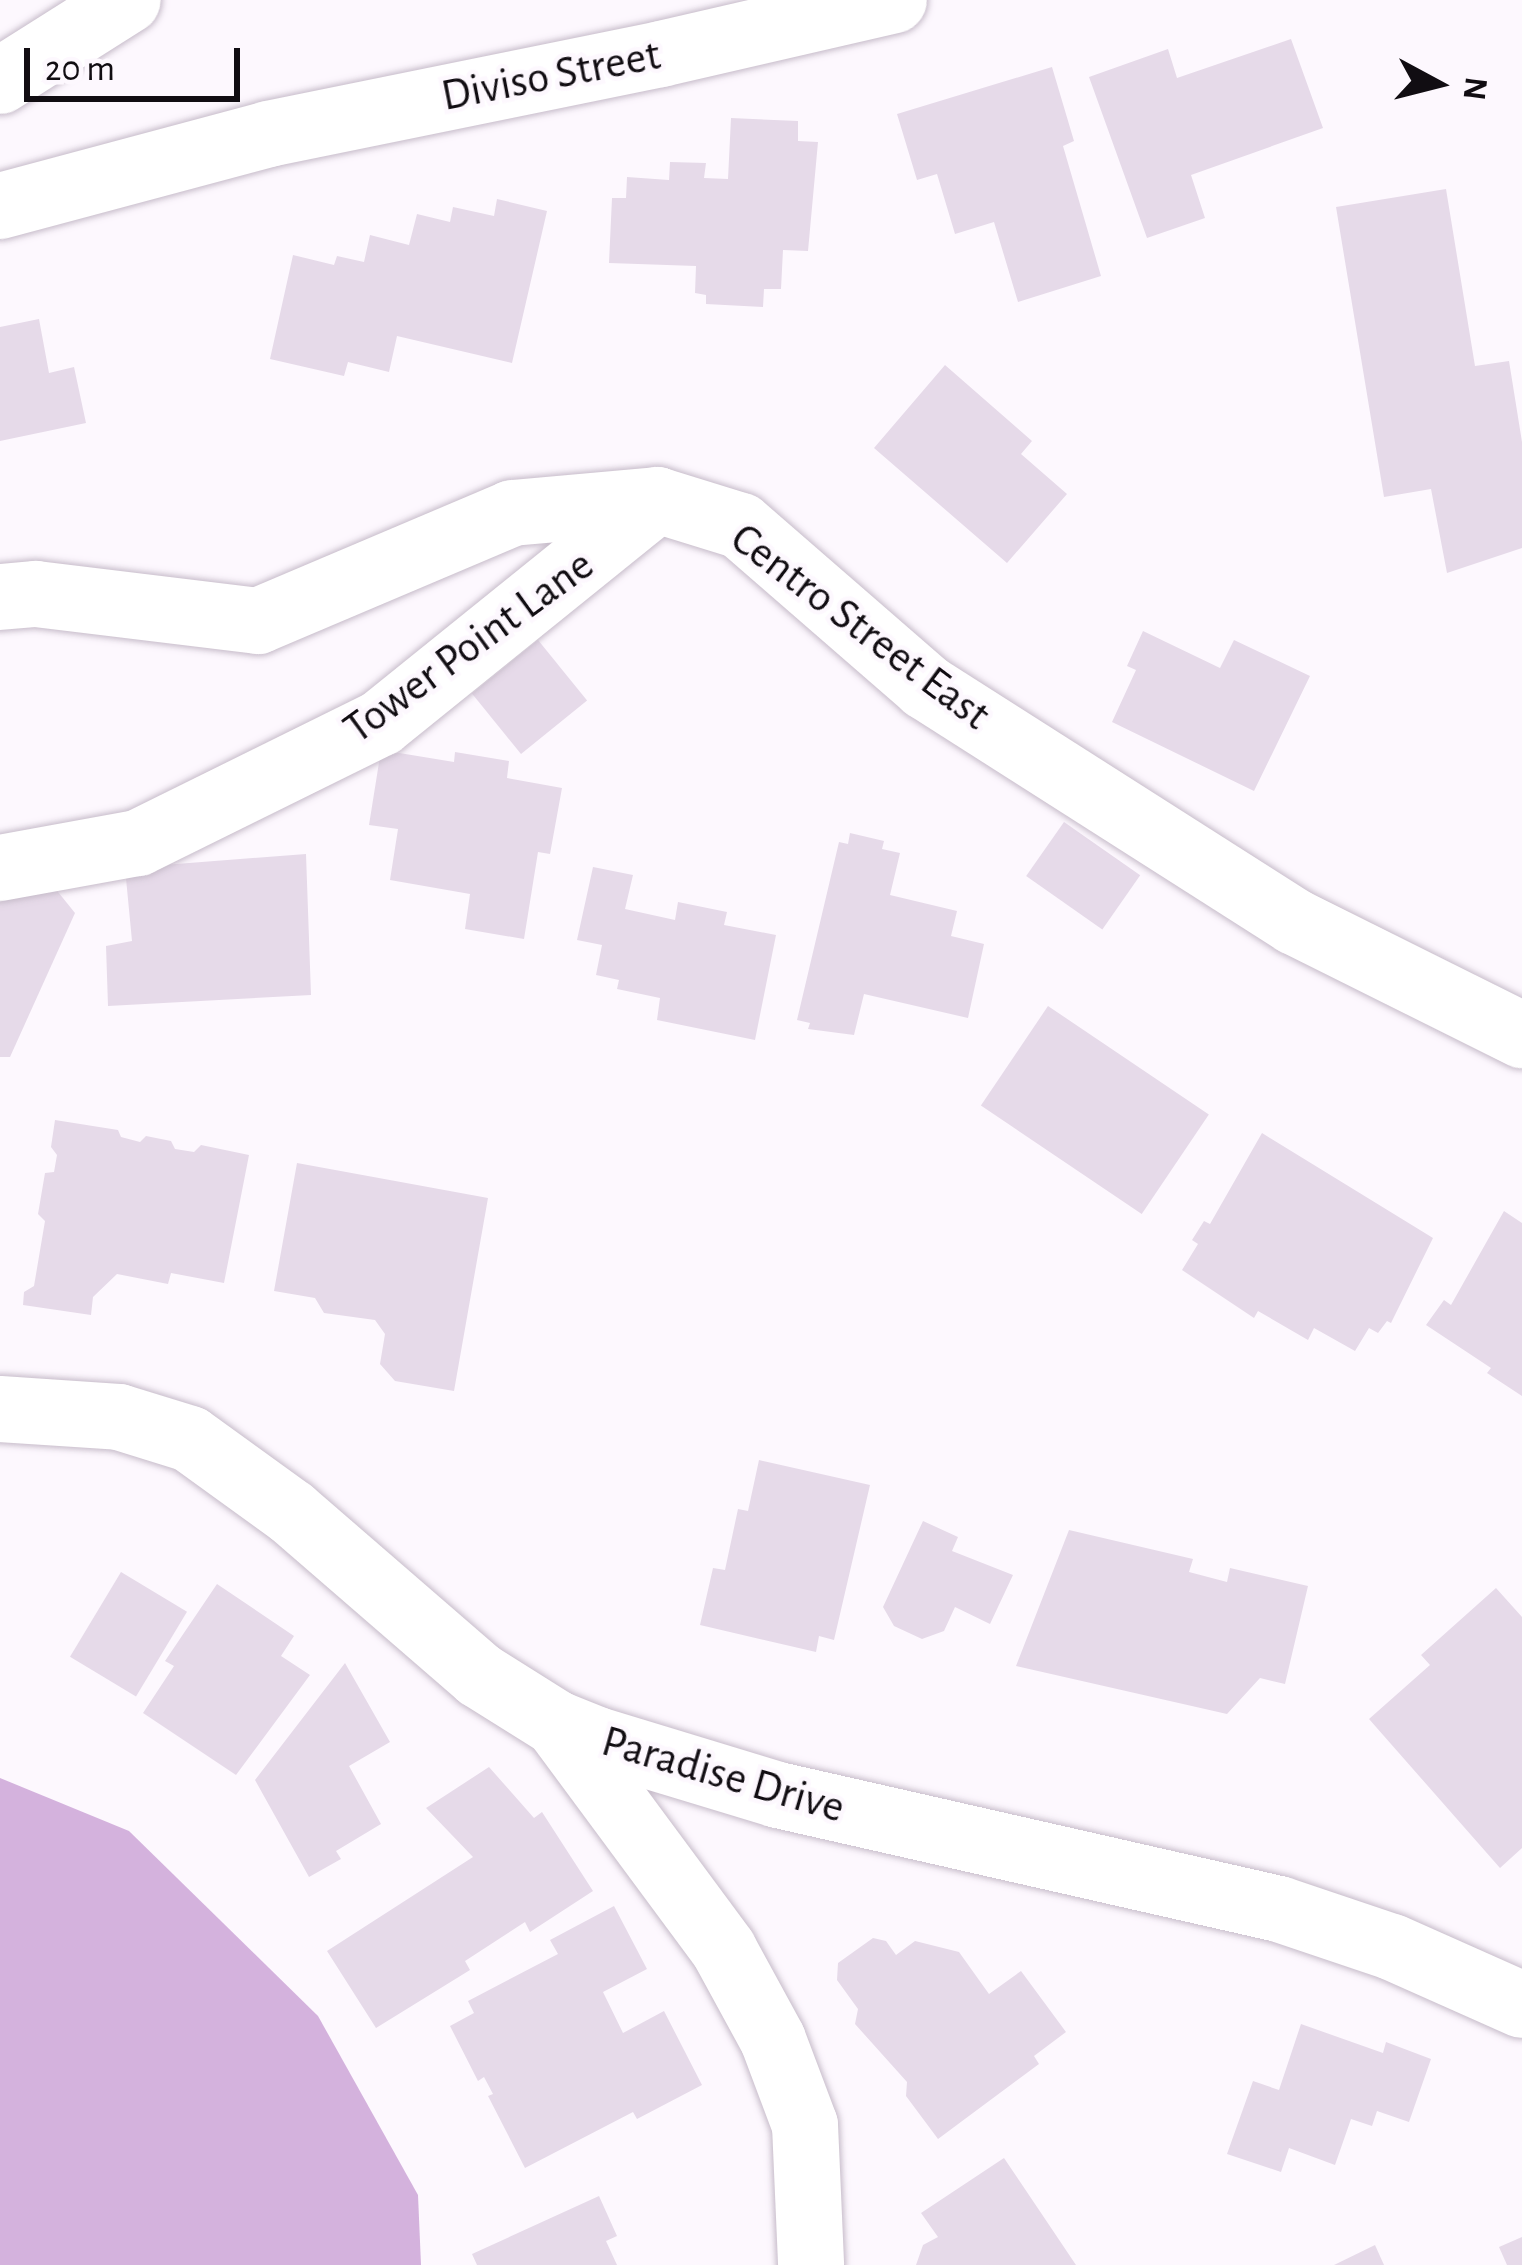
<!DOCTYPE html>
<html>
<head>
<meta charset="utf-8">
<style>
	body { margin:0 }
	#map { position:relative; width:1522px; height:2265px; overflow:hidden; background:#fdf8fe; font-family:"Alegreya Sans",sans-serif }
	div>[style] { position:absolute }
	.water>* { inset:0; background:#d4b2dd }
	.building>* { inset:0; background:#e6dae9; transform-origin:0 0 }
	.roads { filter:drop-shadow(0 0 3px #c7bcca) drop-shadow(0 0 3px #c7bcca) }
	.minor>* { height:66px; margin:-33px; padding:0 33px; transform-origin:33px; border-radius:33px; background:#fff }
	span { translate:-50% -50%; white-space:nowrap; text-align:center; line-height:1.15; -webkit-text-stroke:9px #fdf8fe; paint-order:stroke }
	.street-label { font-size:45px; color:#110d12 }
	.north { position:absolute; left:1378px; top:24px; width:120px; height:120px; -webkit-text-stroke:9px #fdf8fe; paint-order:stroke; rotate:97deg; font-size:33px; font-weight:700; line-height:48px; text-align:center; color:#110d12 }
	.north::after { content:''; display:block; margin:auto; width:42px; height:54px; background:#110d12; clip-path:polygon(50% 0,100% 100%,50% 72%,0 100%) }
	.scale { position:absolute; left:24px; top:48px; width:216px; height:54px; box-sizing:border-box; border:6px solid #110d12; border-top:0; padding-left:15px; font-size:36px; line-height:42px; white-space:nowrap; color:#110d12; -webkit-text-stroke:9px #fdf8fe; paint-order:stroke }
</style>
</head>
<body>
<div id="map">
	<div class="water">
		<i style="clip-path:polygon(0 1778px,129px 1831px,318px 2016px,418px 2195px,421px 2265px,0 2265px)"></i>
	</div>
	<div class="building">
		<i style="clip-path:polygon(1291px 39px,1323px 128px,1191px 175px,1205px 218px,1147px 238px,1089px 77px,1168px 49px,1177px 78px)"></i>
		<i style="clip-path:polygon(1052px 67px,1074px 141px,1063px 146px,1101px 276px,1018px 302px,994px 222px,955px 234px,937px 174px,917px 180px,897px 114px)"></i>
		<i style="clip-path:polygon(731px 118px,798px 121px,798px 141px,818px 142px,808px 251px,783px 250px,781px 289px,764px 289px,763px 307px,706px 304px,706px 295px,695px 293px,696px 266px,609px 263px,612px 198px,626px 198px,627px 177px,669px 180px,670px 162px,706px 163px,704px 178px,728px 179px)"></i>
		<i style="clip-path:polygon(1446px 189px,1475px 366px,1509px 361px,1522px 442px,1522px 548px,1447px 573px,1431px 489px,1384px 497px,1336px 207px)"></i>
		<i style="clip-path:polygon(497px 199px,547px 211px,512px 363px,397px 336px,389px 372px,348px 362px,344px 376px,270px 359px,293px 255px,334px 265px,337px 256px,364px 262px,370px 235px,409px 245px,417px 214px,450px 222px,453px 207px,494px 216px)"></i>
		<i style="clip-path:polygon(39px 319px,49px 373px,74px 367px,86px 423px,0 441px,0 327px)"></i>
		<i style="clip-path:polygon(945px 365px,1032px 441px,1021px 454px,1067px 494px,1007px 563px,874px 448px)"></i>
		<i style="clip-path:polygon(1143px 631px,1220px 668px,1234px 640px,1310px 676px,1254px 791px,1112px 722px,1136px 670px,1127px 666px)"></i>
		<i style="left:538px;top:640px;width:78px;height:85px;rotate:51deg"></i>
		<i style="clip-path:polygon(381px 750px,454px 762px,455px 752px,509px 761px,507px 778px,562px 788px,550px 854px,538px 852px,524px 939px,465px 929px,470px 894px,390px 880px,398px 829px,369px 825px)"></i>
		<i style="left:1064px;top:822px;width:93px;height:66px;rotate:35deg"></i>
		<i style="clip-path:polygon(850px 833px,884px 841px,882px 849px,900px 853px,890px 895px,957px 911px,951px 936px,984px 944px,968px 1018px,864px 994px,854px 1035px,808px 1029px,810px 1023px,797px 1020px,839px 842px,848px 844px)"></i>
		<i style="clip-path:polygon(306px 854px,311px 995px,108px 1006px,106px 946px,132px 941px,125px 868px)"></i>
		<i style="clip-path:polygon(593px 867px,633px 875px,625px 909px,675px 920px,678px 902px,727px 912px,724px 925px,776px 935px,755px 1040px,657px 1020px,660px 998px,617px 989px,619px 980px,596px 975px,602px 945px,577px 940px)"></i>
		<i style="clip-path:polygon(46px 877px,75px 913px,10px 1057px,0 1057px,0 882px)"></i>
		<i style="left:1048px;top:1006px;width:194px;height:120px;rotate:34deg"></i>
		<i style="clip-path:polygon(55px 1120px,118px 1130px,121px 1137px,140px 1142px,146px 1136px,171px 1141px,175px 1149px,194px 1152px,201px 1145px,249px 1155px,224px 1283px,171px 1273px,168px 1284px,117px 1274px,93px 1297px,91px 1315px,23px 1305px,24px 1292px,34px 1286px,45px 1221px,38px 1214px,45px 1173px,54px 1172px,57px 1155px,51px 1147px)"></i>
		<i style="clip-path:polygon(1262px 1133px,1433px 1238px,1391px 1323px,1387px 1321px,1378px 1333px,1369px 1328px,1355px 1351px,1314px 1328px,1308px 1340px,1258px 1311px,1254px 1318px,1182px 1270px,1198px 1244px,1192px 1240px,1204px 1221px,1210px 1224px)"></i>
		<i style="clip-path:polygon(297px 1163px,488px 1198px,454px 1391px,395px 1381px,380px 1364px,385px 1334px,375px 1320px,324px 1313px,315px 1298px,274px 1291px)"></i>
		<i style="clip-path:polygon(1504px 1211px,1522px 1223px,1522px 1396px,1487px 1373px,1491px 1368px,1426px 1325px,1444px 1300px,1451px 1305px)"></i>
		<i style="clip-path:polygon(759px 1460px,870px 1485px,834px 1640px,819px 1636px,816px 1652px,700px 1625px,713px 1568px,725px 1570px,738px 1509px,748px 1511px)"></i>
		<i style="clip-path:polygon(923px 1521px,958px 1537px,952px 1551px,1013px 1575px,990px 1624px,955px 1607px,944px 1631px,922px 1639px,894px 1626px,883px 1607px)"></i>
		<i style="clip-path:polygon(1069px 1530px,1193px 1559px,1189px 1572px,1227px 1582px,1230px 1568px,1308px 1586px,1285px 1684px,1260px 1678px,1227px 1714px,1016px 1666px)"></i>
		<i style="left:121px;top:1572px;width:77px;height:99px;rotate:31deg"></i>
		<i style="clip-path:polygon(217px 1584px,294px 1636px,281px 1656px,310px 1675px,236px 1775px,143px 1713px,174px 1666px,165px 1661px)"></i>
		<i style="clip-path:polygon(1496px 1588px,1522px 1617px,1522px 1848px,1500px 1868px,1369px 1719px,1430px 1665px,1421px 1655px)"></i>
		<i style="clip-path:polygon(345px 1663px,390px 1742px,349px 1766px,381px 1824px,336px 1851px,341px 1859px,309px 1877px,255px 1780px)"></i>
		<i style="clip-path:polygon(489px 1767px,534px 1818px,542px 1812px,593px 1891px,530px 1932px,525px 1922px,465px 1961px,470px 1970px,376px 2028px,327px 1951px,473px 1857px,426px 1808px)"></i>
		<i style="clip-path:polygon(614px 1906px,647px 1969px,603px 1992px,623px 2033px,664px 2011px,702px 2085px,637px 2119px,633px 2112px,525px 2168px,488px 2096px,493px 2094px,484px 2077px,478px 2081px,450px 2026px,474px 2013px,468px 2001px,558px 1954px,550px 1940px)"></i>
		<i style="clip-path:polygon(873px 1938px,886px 1941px,896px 1955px,915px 1941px,959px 1952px,989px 1994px,1021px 1971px,1066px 2032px,1034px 2056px,1039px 2064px,938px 2139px,906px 2096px,907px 2082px,855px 2024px,858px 2009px,837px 1980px,838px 1963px)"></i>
		<i style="clip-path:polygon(1301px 2024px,1383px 2053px,1386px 2042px,1431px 2059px,1409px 2122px,1377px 2111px,1372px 2126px,1351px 2119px,1335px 2165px,1289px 2148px,1281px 2172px,1227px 2154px,1253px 2081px,1279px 2090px)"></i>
		<i style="clip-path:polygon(1004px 2158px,1076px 2265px,916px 2265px,923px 2245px,938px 2237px,921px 2213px)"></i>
		<i style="clip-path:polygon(599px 2196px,617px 2236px,606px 2241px,617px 2265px,477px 2265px,472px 2254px)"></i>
		<i style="clip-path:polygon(1522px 2237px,1522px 2265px,1507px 2265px,1499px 2247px)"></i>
		<i style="clip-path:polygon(1375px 2245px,1384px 2265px,1334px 2265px)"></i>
	</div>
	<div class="roads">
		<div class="minor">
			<i style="left:0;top:81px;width:151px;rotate:-32.3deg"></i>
			<i style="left:0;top:206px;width:278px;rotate:-15deg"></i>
			<i style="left:268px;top:134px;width:401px;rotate:-11.5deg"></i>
			<i style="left:661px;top:54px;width:239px;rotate:-13deg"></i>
			<i style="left:0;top:597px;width:36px;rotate:-5deg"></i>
			<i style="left:36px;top:594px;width:224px;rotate:6.9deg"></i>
			<i style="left:258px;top:621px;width:276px;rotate:-23deg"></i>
			<i style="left:512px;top:513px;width:146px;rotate:-5.1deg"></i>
			<i style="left:657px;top:500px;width:88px;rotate:17.2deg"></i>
			<i style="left:741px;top:526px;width:245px;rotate:41deg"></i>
			<i style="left:926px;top:687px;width:437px;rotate:32.5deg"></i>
			<i style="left:1295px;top:922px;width:254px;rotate:26.5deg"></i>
			<i style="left:0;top:868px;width:140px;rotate:-10.3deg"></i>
			<i style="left:138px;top:843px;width:271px;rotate:-26.3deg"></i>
			<i style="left:381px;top:723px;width:355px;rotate:-38.9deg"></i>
			<i style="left:0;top:1409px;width:119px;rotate:3.8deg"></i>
			<i style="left:119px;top:1417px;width:74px;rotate:17.2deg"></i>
			<i style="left:190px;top:1439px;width:125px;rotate:35.9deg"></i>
			<i style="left:291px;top:1512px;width:249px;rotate:40.9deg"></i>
			<i style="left:479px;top:1675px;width:92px;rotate:32.1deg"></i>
			<i style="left:557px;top:1724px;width:43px;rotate:21.8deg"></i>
			<i style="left:597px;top:1740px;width:189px;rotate:16.9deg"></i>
			<i style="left:778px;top:1795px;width:514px;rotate:12.82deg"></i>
			<i style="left:1279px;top:1909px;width:119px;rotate:18.6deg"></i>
			<i style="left:1392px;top:1947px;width:142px;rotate:24deg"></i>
			<i style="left:557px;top:1724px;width:281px;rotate:53.5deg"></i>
			<i style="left:724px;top:1950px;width:102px;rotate:61.4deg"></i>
			<i style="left:773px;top:2040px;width:91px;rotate:69.4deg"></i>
			<i style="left:805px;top:2125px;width:140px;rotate:87.5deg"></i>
		</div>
	</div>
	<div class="street-label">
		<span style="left:551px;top:76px;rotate:-11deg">Diviso Street</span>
		<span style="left:860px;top:627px;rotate:37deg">Centro Street East</span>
		<span style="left:469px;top:647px;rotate:-36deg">Tower Point Lane</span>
		<span style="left:723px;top:1775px;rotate:16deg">Paradise Drive</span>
	</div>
	<div class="north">N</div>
	<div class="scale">20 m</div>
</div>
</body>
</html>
